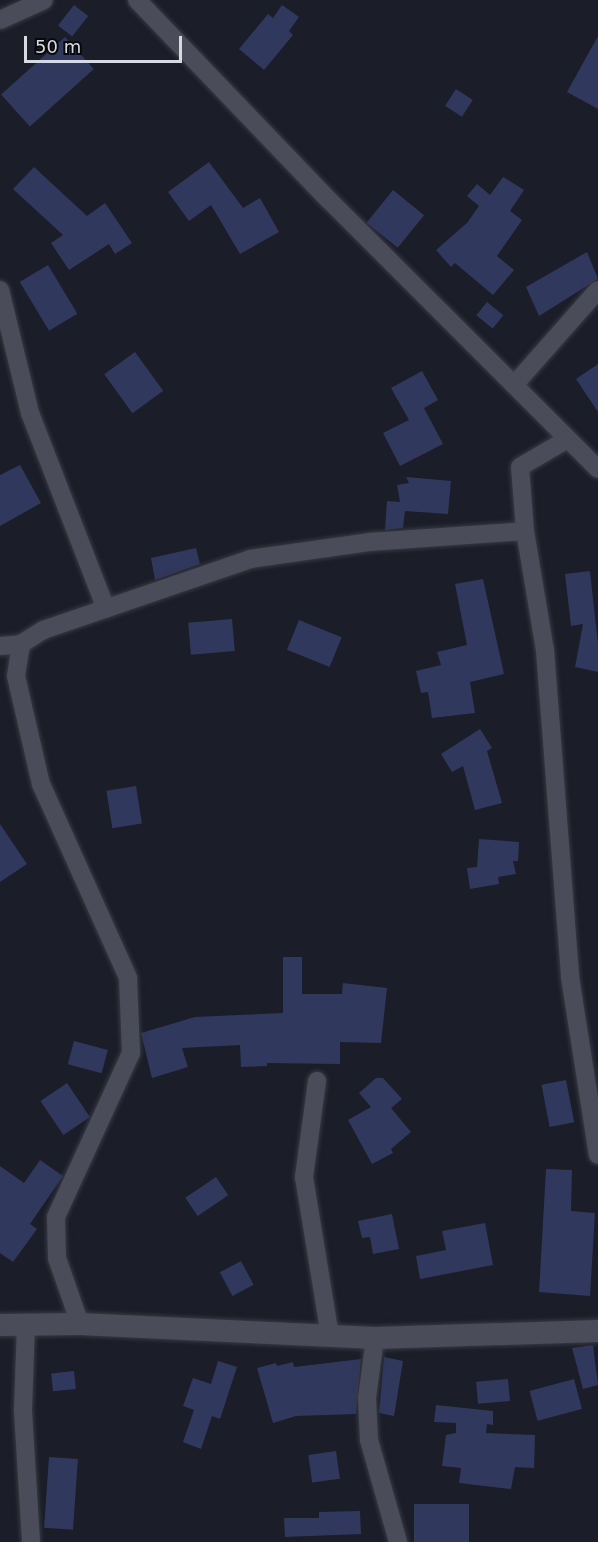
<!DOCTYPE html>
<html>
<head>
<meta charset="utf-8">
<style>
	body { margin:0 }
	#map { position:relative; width:598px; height:1542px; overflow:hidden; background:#1b1d28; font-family:"DejaVu Sans",sans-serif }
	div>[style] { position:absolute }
	.building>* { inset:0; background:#31385d; transform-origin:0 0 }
	.roads { filter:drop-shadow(0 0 2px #383a43) drop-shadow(0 0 2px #383a43) }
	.minor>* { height:18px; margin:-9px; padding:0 9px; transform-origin:9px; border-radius:9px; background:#4a4d59 }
	.tertiary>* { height:22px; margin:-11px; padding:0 11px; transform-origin:11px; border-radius:11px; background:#4a4d59 }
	span { translate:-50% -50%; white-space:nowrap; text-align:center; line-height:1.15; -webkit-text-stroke:4.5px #07080c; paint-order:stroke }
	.scale { position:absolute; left:24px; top:36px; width:158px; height:27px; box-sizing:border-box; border:3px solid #d8dae1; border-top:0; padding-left:8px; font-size:18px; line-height:21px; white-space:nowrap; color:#d8dae1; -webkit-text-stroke:4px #07080c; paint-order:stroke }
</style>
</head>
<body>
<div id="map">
	<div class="building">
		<i style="left:74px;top:5px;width:18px;height:26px;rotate:38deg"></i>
		<i style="clip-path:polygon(282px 5px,299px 17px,289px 31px,293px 35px,264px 70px,239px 49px,268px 14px,273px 18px)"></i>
		<i style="clip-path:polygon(598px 36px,598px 109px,567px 92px)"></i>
		<i style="left:65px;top:37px;width:43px;height:86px;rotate:48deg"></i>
		<i style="left:456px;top:89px;width:20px;height:20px;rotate:33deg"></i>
		<i style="clip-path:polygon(209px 162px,243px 208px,260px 198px,279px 232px,240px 254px,211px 205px,189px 221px,168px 192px)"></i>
		<i style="clip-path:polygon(34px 167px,87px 216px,105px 203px,132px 243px,115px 254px,109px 244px,69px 270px,51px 243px,63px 235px,13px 189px)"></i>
		<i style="clip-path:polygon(503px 177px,524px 190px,510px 211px,522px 220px,497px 256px,514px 270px,493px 295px,455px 263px,451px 267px,436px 250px,467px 223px,479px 206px,467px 196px,477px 184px,490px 195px)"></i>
		<i style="left:393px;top:190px;width:40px;height:42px;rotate:39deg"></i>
		<i style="clip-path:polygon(587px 252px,598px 279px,539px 316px,526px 287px)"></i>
		<i style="left:48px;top:265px;width:57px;height:33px;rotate:59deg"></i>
		<i style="left:487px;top:302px;width:21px;height:17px;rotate:39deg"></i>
		<i style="left:135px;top:352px;width:48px;height:38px;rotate:54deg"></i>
		<i style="clip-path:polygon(598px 364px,598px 412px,576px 379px)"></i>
		<i style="clip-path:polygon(422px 371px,438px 400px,424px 408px,443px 444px,400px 466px,383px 433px,409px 420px,391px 388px)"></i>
		<i style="clip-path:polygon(20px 465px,41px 503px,0 526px,0 475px)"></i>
		<i style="clip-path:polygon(406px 477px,451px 481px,448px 514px,405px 511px,403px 528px,385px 530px,387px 501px,400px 502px,397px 485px,409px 483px)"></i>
		<i style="clip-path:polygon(196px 548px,200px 564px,155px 580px,151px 558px)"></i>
		<i style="clip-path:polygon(590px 571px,598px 644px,598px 672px,575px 667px,583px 624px,571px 626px,565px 574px)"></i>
		<i style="clip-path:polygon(483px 579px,504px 674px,470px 682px,475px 713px,432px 718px,428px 692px,421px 693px,416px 671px,441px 665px,437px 652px,467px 645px,455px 584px)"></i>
		<i style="left:232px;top:619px;width:32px;height:44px;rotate:85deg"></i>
		<i style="left:299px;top:620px;width:46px;height:32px;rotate:22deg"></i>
		<i style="clip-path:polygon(480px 729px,492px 748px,487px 751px,502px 803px,475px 810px,463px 766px,452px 772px,441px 754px)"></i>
		<i style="left:136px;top:786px;width:38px;height:30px;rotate:81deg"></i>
		<i style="clip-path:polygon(0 824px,27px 864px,0 882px)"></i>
		<i style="clip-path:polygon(479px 839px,519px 842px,518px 861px,513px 861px,516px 874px,498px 877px,499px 884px,470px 889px,467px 868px,477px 867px)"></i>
		<i style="clip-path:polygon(283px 957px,302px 957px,302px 994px,342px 994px,343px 983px,387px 988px,381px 1043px,340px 1042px,340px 1064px,267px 1063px,267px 1066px,241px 1067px,240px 1045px,182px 1048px,188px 1067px,152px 1078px,141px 1033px,195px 1017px,283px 1013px)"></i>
		<i style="left:74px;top:1041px;width:35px;height:24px;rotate:15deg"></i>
		<i style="clip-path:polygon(376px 1078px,383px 1078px,402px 1099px,391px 1108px,411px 1132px,391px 1149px,393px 1153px,372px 1164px,348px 1120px,371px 1107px,359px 1093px)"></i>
		<i style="left:566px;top:1080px;width:43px;height:25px;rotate:79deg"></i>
		<i style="left:67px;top:1083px;width:41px;height:32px;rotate:56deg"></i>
		<i style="clip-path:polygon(40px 1160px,63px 1176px,30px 1224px,37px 1229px,13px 1262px,0 1253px,0 1166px,24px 1183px)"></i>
		<i style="clip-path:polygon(546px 1169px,572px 1170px,571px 1211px,595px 1213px,590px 1296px,539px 1292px)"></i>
		<i style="left:216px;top:1177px;width:22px;height:37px;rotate:56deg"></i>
		<i style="clip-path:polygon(392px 1214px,399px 1249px,373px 1254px,370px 1237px,362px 1238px,358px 1221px)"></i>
		<i style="clip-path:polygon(485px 1223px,493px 1265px,420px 1279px,416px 1256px,446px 1250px,442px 1231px)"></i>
		<i style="left:241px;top:1261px;width:27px;height:24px;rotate:62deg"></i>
		<i style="clip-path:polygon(593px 1345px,598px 1385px,583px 1389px,572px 1348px)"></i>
		<i style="clip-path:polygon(384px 1357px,403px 1361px,394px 1416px,379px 1413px)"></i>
		<i style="clip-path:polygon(361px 1359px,356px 1414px,296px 1416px,273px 1423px,257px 1368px,276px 1363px,277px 1366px,293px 1362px,294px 1367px)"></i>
		<i style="clip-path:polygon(218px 1361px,237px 1367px,220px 1419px,212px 1416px,201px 1449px,183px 1442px,194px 1410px,183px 1406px,193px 1378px,211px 1384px)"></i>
		<i style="left:74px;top:1371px;width:18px;height:23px;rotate:84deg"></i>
		<i style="left:508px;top:1379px;width:22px;height:32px;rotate:85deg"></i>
		<i style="left:574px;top:1379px;width:31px;height:46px;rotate:75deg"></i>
		<i style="clip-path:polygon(436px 1405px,493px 1411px,493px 1425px,487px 1424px,486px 1433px,535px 1435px,534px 1468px,515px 1467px,511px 1489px,459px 1483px,461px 1468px,442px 1466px,446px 1435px,456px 1433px,456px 1423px,434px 1422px)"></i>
		<i style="left:336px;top:1451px;width:28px;height:28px;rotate:82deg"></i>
		<i style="left:49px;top:1457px;width:29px;height:71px;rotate:4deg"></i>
		<i style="left:414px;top:1504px;width:55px;height:38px"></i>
		<i style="clip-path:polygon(360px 1511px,361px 1534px,285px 1537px,284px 1518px,319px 1518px,319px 1512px)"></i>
	</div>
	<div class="roads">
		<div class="minor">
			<i style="left:137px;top:0;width:277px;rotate:46.2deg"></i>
			<i style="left:329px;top:200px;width:380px;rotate:45deg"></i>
			<i style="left:0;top:20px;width:48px;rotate:-24.4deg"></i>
			<i style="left:0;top:290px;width:127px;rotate:76.3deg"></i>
			<i style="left:30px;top:413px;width:210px;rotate:68.8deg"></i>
			<i style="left:515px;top:384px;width:125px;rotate:-48.6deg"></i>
			<i style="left:566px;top:440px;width:53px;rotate:149.6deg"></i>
			<i style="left:520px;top:467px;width:64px;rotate:85.5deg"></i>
			<i style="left:525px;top:531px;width:121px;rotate:80.5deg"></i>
			<i style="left:545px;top:650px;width:328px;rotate:85.6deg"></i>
			<i style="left:570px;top:977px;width:180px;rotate:81.1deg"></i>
			<i style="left:21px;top:644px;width:32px;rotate:99deg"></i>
			<i style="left:16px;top:676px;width:111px;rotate:77deg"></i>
			<i style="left:41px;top:784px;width:213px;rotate:65.8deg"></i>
			<i style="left:128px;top:978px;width:75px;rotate:87.7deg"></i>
			<i style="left:131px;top:1053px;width:180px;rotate:114.6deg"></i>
			<i style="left:56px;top:1217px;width:41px;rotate:88.6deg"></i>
			<i style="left:57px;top:1258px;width:70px;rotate:70.8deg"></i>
			<i style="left:0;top:646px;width:21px;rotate:-5deg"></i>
			<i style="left:21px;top:644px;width:26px;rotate:-32deg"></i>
			<i style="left:43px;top:630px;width:219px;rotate:-18.9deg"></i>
			<i style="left:250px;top:559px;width:120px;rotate:-8.1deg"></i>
			<i style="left:369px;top:542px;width:156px;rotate:-4deg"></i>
			<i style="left:317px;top:1081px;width:97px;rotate:97.7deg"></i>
			<i style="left:304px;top:1177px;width:160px;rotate:80.7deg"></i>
			<i style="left:26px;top:1324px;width:87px;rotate:92deg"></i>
			<i style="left:23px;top:1411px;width:131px;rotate:86.5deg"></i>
			<i style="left:375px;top:1338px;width:61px;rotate:97.6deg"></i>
			<i style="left:367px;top:1398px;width:42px;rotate:87.3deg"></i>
			<i style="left:369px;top:1440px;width:106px;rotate:74.1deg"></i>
		</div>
		<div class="tertiary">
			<i style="left:0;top:1325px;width:80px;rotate:-0.7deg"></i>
			<i style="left:80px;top:1324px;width:295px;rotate:2.7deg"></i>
			<i style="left:375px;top:1338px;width:223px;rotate:-1.8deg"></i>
		</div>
	</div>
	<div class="scale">50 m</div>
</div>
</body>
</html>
